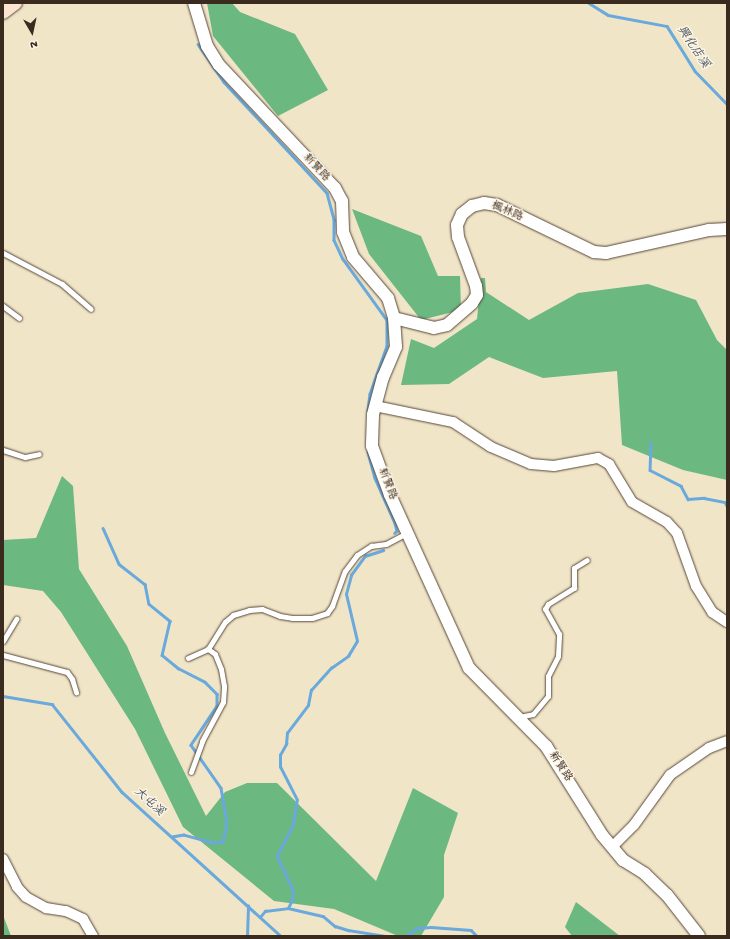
<!DOCTYPE html>
<html>
<head>
<meta charset="utf-8">
<style>
	body { margin:0 }
	#map { position:relative; width:730px; height:939px; overflow:hidden; background:#f1e5c8; font-family:"Gochi Hand","LXGW WenKai TC",sans-serif }
	div>[style] { position:absolute }
	.forest>* { inset:0; background:#6cb881 }
	.stream>* { height:2.5px; margin:-1.25px; padding:0 1.25px; transform-origin:1.25px; border-radius:1.25px; background:#69a9dc }
	.roads { filter:drop-shadow(0 0 1px #564638) drop-shadow(0 0 1px #564638) }
	.service>* { height:5px; margin:-2.5px; padding:0 2.5px; transform-origin:2.5px; border-radius:2.5px; background:#fff }
	.minor>* { height:10px; margin:-5px; padding:0 5px; transform-origin:5px; border-radius:5px; background:#fff }
	.tertiary>* { height:12px; margin:-6px; padding:0 6px; transform-origin:6px; border-radius:6px; background:#fff }
	.secondary>* { height:14px; margin:-7px; padding:0 7px; transform-origin:7px; border-radius:7px; background:#fce5d0 }
	span { translate:-50% -50%; white-space:nowrap; text-align:center; line-height:1.15; -webkit-text-stroke:3px #fcf5e5; paint-order:stroke }
	.street-label { font-size:11px; color:#3b2a1e }
	.water-label { font-size:12px; color:#4b5660; font-style:italic }
	.frame { position:absolute; inset:0; border:4px solid #3b2a1e; pointer-events:none }
	.north { position:absolute; left:12px; top:12px; width:40px; height:40px; -webkit-text-stroke:3px #fcf5e5; paint-order:stroke; rotate:171deg; font-size:11px; font-weight:700; line-height:16px; text-align:center; color:#3b2a1e }
	.north::after { content:''; display:block; margin:auto; width:14px; height:18px; background:#3b2a1e; clip-path:polygon(50% 0,100% 100%,50% 72%,0 100%) }
</style>
</head>
<body>
<div id="map">
	<div class="forest">
		<i style="clip-path:polygon(207px 3px,232px 3px,240px 12px,295px 34px,328px 90px,278px 116px,213px 36px)"></i>
		<i style="clip-path:polygon(352px 209px,421px 236px,438px 276px,460px 276px,461px 310px,421px 320px,369px 254px)"></i>
		<i style="clip-path:polygon(481px 278px,485px 278px,486px 292px,529px 320px,578px 293px,648px 284px,696px 300px,717px 340px,727px 350px,727px 480px,683px 470px,622px 445px,617px 371px,543px 378px,489px 357px,449px 384px,401px 385px,411px 339px,434px 348px,477px 319px)"></i>
		<i style="clip-path:polygon(62px 476px,73px 486px,79px 569px,127px 646px,165px 733px,206px 816px,225px 792px,247px 783px,277px 783px,376px 881px,413px 788px,458px 813px,444px 855px,444px 897px,421px 936px,398px 936px,334px 909px,274px 901px,183px 827px,135px 729px,61px 612px,43px 591px,3px 585px,3px 540px,36px 538px)"></i>
		<i style="clip-path:polygon(576px 902px,620px 936px,572px 936px,565px 927px)"></i>
		<i style="clip-path:polygon(3px 915px,11px 936px,3px 936px)"></i>
	</div>
	<div class="stream">
		<i style="left:589px;top:3px;width:22px;rotate:32deg"></i>
		<i style="left:608px;top:15px;width:60px;rotate:10.6deg"></i>
		<i style="left:667px;top:26px;width:53px;rotate:58.1deg"></i>
		<i style="left:695px;top:71px;width:46px;rotate:45.9deg"></i>
		<i style="left:198px;top:44px;width:46px;rotate:55.6deg"></i>
		<i style="left:224px;top:82px;width:151px;rotate:47.1deg"></i>
		<i style="left:327px;top:193px;width:28px;rotate:75deg"></i>
		<i style="left:334px;top:220px;width:20px;rotate:90deg"></i>
		<i style="left:334px;top:240px;width:21px;rotate:65deg"></i>
		<i style="left:343px;top:259px;width:75px;rotate:54.2deg"></i>
		<i style="left:387px;top:320px;width:26px;rotate:90deg"></i>
		<i style="left:387px;top:346px;width:51px;rotate:109.5deg"></i>
		<i style="left:370px;top:394px;width:17px;rotate:97deg"></i>
		<i style="left:651px;top:443px;width:27px;rotate:92deg"></i>
		<i style="left:650px;top:470px;width:35px;rotate:27deg"></i>
		<i style="left:681px;top:486px;width:15px;rotate:62deg"></i>
		<i style="left:688px;top:499px;width:16px;rotate:-4deg"></i>
		<i style="left:704px;top:498px;width:21px;rotate:11deg"></i>
		<i style="left:725px;top:502px;width:4px;rotate:63deg"></i>
		<i style="left:368px;top:452px;width:27px;rotate:75deg"></i>
		<i style="left:375px;top:478px;width:49px;rotate:66deg"></i>
		<i style="left:395px;top:523px;width:8px;rotate:76deg"></i>
		<i style="left:397px;top:531px;width:3px;rotate:135deg"></i>
		<i style="left:103px;top:528px;width:39px;rotate:66deg"></i>
		<i style="left:119px;top:564px;width:33px;rotate:38deg"></i>
		<i style="left:145px;top:584px;width:20px;rotate:79deg"></i>
		<i style="left:149px;top:604px;width:27px;rotate:39deg"></i>
		<i style="left:170px;top:621px;width:35px;rotate:103deg"></i>
		<i style="left:162px;top:655px;width:21px;rotate:39deg"></i>
		<i style="left:178px;top:668px;width:30px;rotate:27deg"></i>
		<i style="left:205px;top:682px;width:17px;rotate:45deg"></i>
		<i style="left:217px;top:694px;width:12px;rotate:90deg"></i>
		<i style="left:217px;top:706px;width:47px;rotate:123.7deg"></i>
		<i style="left:191px;top:745px;width:52px;rotate:55.1deg"></i>
		<i style="left:221px;top:788px;width:35px;rotate:80deg"></i>
		<i style="left:227px;top:822px;width:20px;rotate:101deg"></i>
		<i style="left:223px;top:842px;width:10px;rotate:174deg"></i>
		<i style="left:213px;top:843px;width:30px;rotate:-165deg"></i>
		<i style="left:184px;top:835px;width:12px;rotate:171deg"></i>
		<i style="left:3px;top:696px;width:50px;rotate:9.3deg"></i>
		<i style="left:52px;top:704px;width:112px;rotate:51.5deg"></i>
		<i style="left:122px;top:792px;width:215px;rotate:42.2deg"></i>
		<i style="left:288px;top:908px;width:36px;rotate:13deg"></i>
		<i style="left:323px;top:916px;width:16px;rotate:40deg"></i>
		<i style="left:335px;top:926px;width:14px;rotate:17deg"></i>
		<i style="left:348px;top:930px;width:37px;rotate:9deg"></i>
		<i style="left:260px;top:917px;width:8px;rotate:-50deg"></i>
		<i style="left:265px;top:911px;width:23px;rotate:-7deg"></i>
		<i style="left:288px;top:908px;width:9px;rotate:-63deg"></i>
		<i style="left:292px;top:900px;width:9px;rotate:-84deg"></i>
		<i style="left:293px;top:891px;width:38px;rotate:-115deg"></i>
		<i style="left:277px;top:856px;width:36px;rotate:-63deg"></i>
		<i style="left:293px;top:824px;width:24px;rotate:-81deg"></i>
		<i style="left:297px;top:800px;width:37px;rotate:-117deg"></i>
		<i style="left:280px;top:767px;width:12px;rotate:-90deg"></i>
		<i style="left:280px;top:755px;width:13px;rotate:-61deg"></i>
		<i style="left:286px;top:744px;width:11px;rotate:-85deg"></i>
		<i style="left:287px;top:733px;width:35px;rotate:-53deg"></i>
		<i style="left:308px;top:705px;width:15px;rotate:-79deg"></i>
		<i style="left:311px;top:690px;width:30px;rotate:-48deg"></i>
		<i style="left:331px;top:668px;width:21px;rotate:-35deg"></i>
		<i style="left:348px;top:656px;width:17px;rotate:-59deg"></i>
		<i style="left:357px;top:641px;width:48px;rotate:-103.2deg"></i>
		<i style="left:346px;top:594px;width:20px;rotate:-75deg"></i>
		<i style="left:351px;top:575px;width:24px;rotate:-54deg"></i>
		<i style="left:365px;top:556px;width:19px;rotate:-18deg"></i>
		<i style="left:247px;top:936px;width:30px;rotate:-88deg"></i>
		<i style="left:406px;top:936px;width:14px;rotate:-36deg"></i>
		<i style="left:417px;top:928px;width:14px;rotate:-4deg"></i>
		<i style="left:431px;top:927px;width:40px;rotate:4.3deg"></i>
		<i style="left:471px;top:930px;width:8px;rotate:45deg"></i>
	</div>
	<div class="roads">
		<div class="service">
			<i style="left:3px;top:253px;width:67px;rotate:27.7deg"></i>
			<i style="left:62px;top:284px;width:38px;rotate:41deg"></i>
			<i style="left:3px;top:306px;width:20px;rotate:37deg"></i>
			<i style="left:3px;top:450px;width:23px;rotate:18deg"></i>
			<i style="left:25px;top:457px;width:14px;rotate:-12deg"></i>
			<i style="left:3px;top:641px;width:26px;rotate:-59deg"></i>
			<i style="left:3px;top:655px;width:66px;rotate:14.9deg"></i>
			<i style="left:67px;top:672px;width:9px;rotate:54deg"></i>
			<i style="left:72px;top:679px;width:14px;rotate:73deg"></i>
			<i style="left:188px;top:658px;width:22px;rotate:-24deg"></i>
			<i style="left:208px;top:649px;width:32px;rotate:-58deg"></i>
			<i style="left:225px;top:622px;width:11px;rotate:-41deg"></i>
			<i style="left:233px;top:615px;width:17px;rotate:-17deg"></i>
			<i style="left:249px;top:610px;width:13px;rotate:-4deg"></i>
			<i style="left:262px;top:609px;width:19px;rotate:21deg"></i>
			<i style="left:280px;top:616px;width:12px;rotate:9deg"></i>
			<i style="left:292px;top:618px;width:20px"></i>
			<i style="left:312px;top:618px;width:16px;rotate:-18deg"></i>
			<i style="left:327px;top:613px;width:9px;rotate:-54deg"></i>
			<i style="left:332px;top:606px;width:37px;rotate:-70deg"></i>
			<i style="left:345px;top:571px;width:20px;rotate:-53deg"></i>
			<i style="left:357px;top:555px;width:17px;rotate:-33deg"></i>
			<i style="left:371px;top:546px;width:15px;rotate:-8deg"></i>
			<i style="left:386px;top:544px;width:24px;rotate:-28deg"></i>
			<i style="left:519px;top:717px;width:14px;rotate:-12deg"></i>
			<i style="left:533px;top:714px;width:23px;rotate:-50deg"></i>
			<i style="left:548px;top:696px;width:20px;rotate:-90deg"></i>
			<i style="left:548px;top:676px;width:22px;rotate:-63deg"></i>
			<i style="left:558px;top:656px;width:22px;rotate:-87deg"></i>
			<i style="left:559px;top:634px;width:29px;rotate:-119deg"></i>
			<i style="left:545px;top:609px;width:6px;rotate:-59deg"></i>
			<i style="left:548px;top:604px;width:31px;rotate:-32deg"></i>
			<i style="left:574px;top:588px;width:20px;rotate:-90deg"></i>
			<i style="left:574px;top:568px;width:15px;rotate:-32deg"></i>
			<i style="left:191px;top:772px;width:33px;rotate:-70deg"></i>
			<i style="left:202px;top:741px;width:44px;rotate:-61.7deg"></i>
			<i style="left:223px;top:702px;width:16px;rotate:-86deg"></i>
			<i style="left:224px;top:686px;width:17px;rotate:-100deg"></i>
			<i style="left:221px;top:669px;width:16px;rotate:-112deg"></i>
			<i style="left:215px;top:654px;width:9px;rotate:-144deg"></i>
		</div>
		<div class="minor">
			<i style="left:375px;top:406px;width:80px;rotate:11.6deg"></i>
			<i style="left:453px;top:422px;width:45px;rotate:33.3deg"></i>
			<i style="left:491px;top:447px;width:43px;rotate:23deg"></i>
			<i style="left:531px;top:464px;width:23px;rotate:5deg"></i>
			<i style="left:554px;top:466px;width:45px;rotate:-10.3deg"></i>
			<i style="left:598px;top:458px;width:13px;rotate:29deg"></i>
			<i style="left:609px;top:464px;width:44px;rotate:58.8deg"></i>
			<i style="left:632px;top:502px;width:40px;rotate:29.7deg"></i>
			<i style="left:667px;top:522px;width:15px;rotate:48deg"></i>
			<i style="left:677px;top:533px;width:56px;rotate:70.3deg"></i>
			<i style="left:696px;top:586px;width:31px;rotate:58deg"></i>
			<i style="left:712px;top:612px;width:18px;rotate:34deg"></i>
			<i style="left:612px;top:847px;width:31px;rotate:-45deg"></i>
			<i style="left:634px;top:825px;width:62px;rotate:-54.2deg"></i>
			<i style="left:670px;top:775px;width:47px;rotate:-34.7deg"></i>
			<i style="left:709px;top:748px;width:19px;rotate:-21deg"></i>
			<i style="left:3px;top:859px;width:31px;rotate:63deg"></i>
			<i style="left:17px;top:887px;width:13px;rotate:48deg"></i>
			<i style="left:26px;top:897px;width:23px;rotate:29deg"></i>
			<i style="left:46px;top:908px;width:20px;rotate:9deg"></i>
			<i style="left:66px;top:911px;width:19px;rotate:25deg"></i>
			<i style="left:83px;top:919px;width:20px;rotate:60deg"></i>
		</div>
		<div class="tertiary">
			<i style="left:194px;top:3px;width:45px;rotate:73.2deg"></i>
			<i style="left:207px;top:46px;width:22px;rotate:58deg"></i>
			<i style="left:219px;top:65px;width:169px;rotate:46.7deg"></i>
			<i style="left:335px;top:188px;width:15px;rotate:62deg"></i>
			<i style="left:342px;top:201px;width:31px;rotate:88deg"></i>
			<i style="left:343px;top:232px;width:27px;rotate:68deg"></i>
			<i style="left:353px;top:257px;width:54px;rotate:49.5deg"></i>
			<i style="left:388px;top:298px;width:21px;rotate:73deg"></i>
			<i style="left:394px;top:318px;width:29px;rotate:86deg"></i>
			<i style="left:396px;top:347px;width:33px;rotate:113deg"></i>
			<i style="left:383px;top:377px;width:39px;rotate:105deg"></i>
			<i style="left:373px;top:415px;width:31px;rotate:92deg"></i>
			<i style="left:372px;top:446px;width:52px;rotate:69.8deg"></i>
			<i style="left:390px;top:495px;width:190px;rotate:65.5deg"></i>
			<i style="left:469px;top:668px;width:110px;rotate:45.4deg"></i>
			<i style="left:546px;top:746px;width:105px;rotate:57.8deg"></i>
			<i style="left:602px;top:835px;width:33px;rotate:50deg"></i>
			<i style="left:623px;top:860px;width:26px;rotate:32deg"></i>
			<i style="left:645px;top:874px;width:30px;rotate:44deg"></i>
			<i style="left:667px;top:895px;width:52px;rotate:52deg"></i>
			<i style="left:394px;top:318px;width:41px;rotate:14deg"></i>
			<i style="left:434px;top:328px;width:13px;rotate:-13deg"></i>
			<i style="left:447px;top:325px;width:33px;rotate:-41deg"></i>
			<i style="left:472px;top:303px;width:9px;rotate:-58deg"></i>
			<i style="left:477px;top:295px;width:9px;rotate:-96deg"></i>
			<i style="left:476px;top:286px;width:52px;rotate:-110.2deg"></i>
			<i style="left:458px;top:237px;width:12px;rotate:-95deg"></i>
			<i style="left:457px;top:225px;width:12px;rotate:-66deg"></i>
			<i style="left:462px;top:214px;width:13px;rotate:-39deg"></i>
			<i style="left:472px;top:206px;width:12px;rotate:-14deg"></i>
			<i style="left:484px;top:203px;width:13px;rotate:9deg"></i>
			<i style="left:497px;top:205px;width:108px;rotate:25.9deg"></i>
			<i style="left:594px;top:252px;width:12px;rotate:5deg"></i>
			<i style="left:606px;top:253px;width:106px;rotate:-12.6deg"></i>
			<i style="left:709px;top:230px;width:18px;rotate:-3deg"></i>
		</div>
		<div class="secondary">
			<i style="left:3px;top:12px;width:15px;rotate:-37deg"></i>
		</div>
	</div>
	<div class="street-label">
		<span style="left:316px;top:168px;rotate:47deg">新賢路</span>
		<span style="left:507px;top:212px;rotate:23deg">楓林路</span>
		<span style="left:387px;top:484px;rotate:69deg">新賢路</span>
		<span style="left:560px;top:767px;rotate:57deg">新賢路</span>
	</div>
	<div class="water-label">
		<span style="left:692px;top:48px;rotate:56deg">興化店溪</span>
		<span style="left:148px;top:803px;rotate:42deg">大屯溪</span>
	</div>
	<div class="frame"></div>
	<div class="north">N</div>
</div>
</body>
</html>
